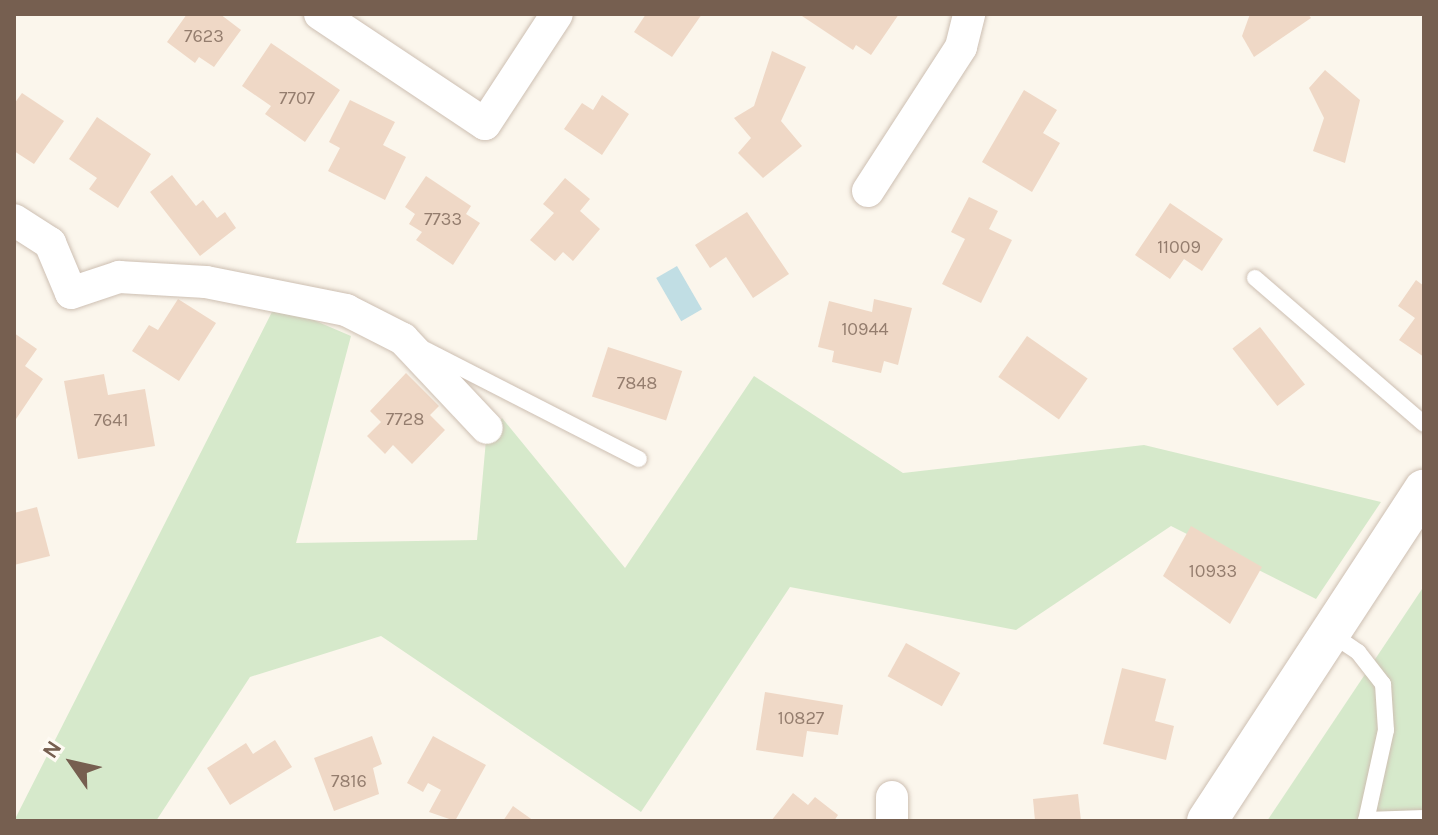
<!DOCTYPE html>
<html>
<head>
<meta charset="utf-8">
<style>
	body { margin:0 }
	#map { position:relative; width:1438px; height:835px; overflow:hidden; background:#fbf6ec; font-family:Karla,sans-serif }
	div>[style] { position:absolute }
	.green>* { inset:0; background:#d6e9cb }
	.water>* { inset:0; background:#c1dee4; transform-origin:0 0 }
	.building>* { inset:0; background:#efd8c6; transform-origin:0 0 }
	.roads { filter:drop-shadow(0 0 2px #cdbfb2) drop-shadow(0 0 2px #cdbfb2) }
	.service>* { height:16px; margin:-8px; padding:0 8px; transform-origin:8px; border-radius:8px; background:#fff }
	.minor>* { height:32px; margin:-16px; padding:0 16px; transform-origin:16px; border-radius:16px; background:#fff }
	.tertiary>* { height:40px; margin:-20px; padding:0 20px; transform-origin:20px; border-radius:20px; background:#fff }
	span { translate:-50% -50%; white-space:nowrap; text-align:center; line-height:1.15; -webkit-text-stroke:6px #fefaf3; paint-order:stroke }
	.number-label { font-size:18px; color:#947d6e }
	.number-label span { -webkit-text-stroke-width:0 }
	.frame { position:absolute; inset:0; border:16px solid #765f50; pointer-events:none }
	.north { position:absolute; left:32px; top:723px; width:80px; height:80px; -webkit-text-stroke:6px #fefaf3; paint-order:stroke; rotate:304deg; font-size:22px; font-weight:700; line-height:32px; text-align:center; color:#765f50 }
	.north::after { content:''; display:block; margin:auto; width:28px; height:36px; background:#765f50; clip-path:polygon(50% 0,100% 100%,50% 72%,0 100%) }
</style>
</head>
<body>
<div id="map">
	<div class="green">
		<i style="clip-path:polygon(276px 304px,351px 336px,296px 543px,477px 540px,486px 440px,502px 418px,625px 568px,754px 376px,903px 473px,1144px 445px,1381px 502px,1316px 599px,1171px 526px,1016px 630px,790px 587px,641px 812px,381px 636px,250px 677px,156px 821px,14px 821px)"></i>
		<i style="clip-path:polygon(1424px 586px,1424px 821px,1267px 821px)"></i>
	</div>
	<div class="water">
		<i style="left:677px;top:266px;width:50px;height:24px;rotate:60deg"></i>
	</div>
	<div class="building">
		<i style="clip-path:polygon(187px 14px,220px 14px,241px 30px,214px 67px,199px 57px,195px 63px,167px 42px)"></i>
		<i style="clip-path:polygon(646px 14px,702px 14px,672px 57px,634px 32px)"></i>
		<i style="clip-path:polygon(799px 14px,899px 14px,871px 55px,856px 45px,853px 50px)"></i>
		<i style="clip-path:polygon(1250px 14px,1308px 14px,1311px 18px,1254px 57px,1242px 36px)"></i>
		<i style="clip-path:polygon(271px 43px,340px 90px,305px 142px,265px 114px,271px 106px,242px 86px)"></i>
		<i style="clip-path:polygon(772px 51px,806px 67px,781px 121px,802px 146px,763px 178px,738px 153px,751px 138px,734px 118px,754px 106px)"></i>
		<i style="clip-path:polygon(1325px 70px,1360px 100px,1345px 163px,1313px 151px,1324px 118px,1309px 88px)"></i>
		<i style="clip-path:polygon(1024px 90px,1057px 110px,1043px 133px,1060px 143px,1032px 192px,982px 162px)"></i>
		<i style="clip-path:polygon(22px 93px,64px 121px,34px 164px,14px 151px,14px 104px)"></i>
		<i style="clip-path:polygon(602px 95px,629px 114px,602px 155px,564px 129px,582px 103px,593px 110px)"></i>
		<i style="clip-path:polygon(350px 100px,395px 122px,383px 145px,406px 157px,385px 200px,328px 171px,340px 148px,329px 142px)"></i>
		<i style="clip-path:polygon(97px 117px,151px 154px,118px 208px,89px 189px,97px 178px,69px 159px)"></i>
		<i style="clip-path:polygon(172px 175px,196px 206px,203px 200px,217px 218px,225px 212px,236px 228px,200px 256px,150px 192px)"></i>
		<i style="clip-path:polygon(426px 176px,471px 206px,466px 214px,480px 223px,453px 265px,416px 240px,422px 232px,409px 224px,415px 214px,405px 207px)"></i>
		<i style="clip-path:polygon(565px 178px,590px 199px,580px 211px,600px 229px,573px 261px,563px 252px,555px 261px,530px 240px,554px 213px,543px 204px)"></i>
		<i style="clip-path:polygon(969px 197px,998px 211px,989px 229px,1012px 240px,981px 303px,942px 284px,965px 239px,951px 232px)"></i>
		<i style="clip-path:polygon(1170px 203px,1223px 239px,1202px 271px,1184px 259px,1170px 279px,1135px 255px)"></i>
		<i style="clip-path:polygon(747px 212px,789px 274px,753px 298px,726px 257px,710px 268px,695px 245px)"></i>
		<i style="clip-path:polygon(1416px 280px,1424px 286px,1424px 357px,1399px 340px,1415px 318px,1398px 306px)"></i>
		<i style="clip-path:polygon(178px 299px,216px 323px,179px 381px,132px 351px,149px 325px,158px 330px)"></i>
		<i style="clip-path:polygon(874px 299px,912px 308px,898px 365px,884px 361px,881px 373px,832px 362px,834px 351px,818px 347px,829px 301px,872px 312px)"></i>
		<i style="left:1260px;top:327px;width:73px;height:35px;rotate:52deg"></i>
		<i style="clip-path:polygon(14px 333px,37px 349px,25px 366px,43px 379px,14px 422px)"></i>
		<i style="left:1027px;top:336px;width:74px;height:50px;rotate:35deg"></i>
		<i style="left:608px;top:347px;width:78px;height:52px;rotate:18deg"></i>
		<i style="clip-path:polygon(406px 373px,439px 406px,430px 415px,445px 430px,412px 464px,393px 445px,385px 454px,367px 436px,381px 422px,370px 411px)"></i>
		<i style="clip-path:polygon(104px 374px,108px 395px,145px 389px,155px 446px,78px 459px,64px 381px)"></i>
		<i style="clip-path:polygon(37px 507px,50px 556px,14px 565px,14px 513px)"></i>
		<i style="clip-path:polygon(1191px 526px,1262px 567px,1230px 624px,1163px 576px)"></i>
		<i style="left:906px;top:643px;width:62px;height:38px;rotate:29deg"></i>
		<i style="clip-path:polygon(1122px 668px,1166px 679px,1155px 721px,1174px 726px,1166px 760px,1103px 744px)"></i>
		<i style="clip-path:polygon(765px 692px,843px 705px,838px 735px,807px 731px,803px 757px,756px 750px)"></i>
		<i style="clip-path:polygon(372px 736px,382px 764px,373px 768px,379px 794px,334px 811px,314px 758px)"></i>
		<i style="clip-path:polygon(433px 736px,486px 765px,455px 821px,429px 812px,441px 790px,428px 783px,423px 792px,407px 783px)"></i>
		<i style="clip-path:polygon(275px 740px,292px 767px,230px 805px,207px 768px,246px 743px,253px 754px)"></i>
		<i style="clip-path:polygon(793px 793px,808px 805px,815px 797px,838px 815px,834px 821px,771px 821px)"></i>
		<i style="clip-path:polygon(1078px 794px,1081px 821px,1035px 821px,1033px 799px)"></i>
		<i style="clip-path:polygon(513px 806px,534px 821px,503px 821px)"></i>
	</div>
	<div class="roads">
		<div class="service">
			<i style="left:1255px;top:278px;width:223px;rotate:40.8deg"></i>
			<i style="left:426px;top:350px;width:239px;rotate:27.1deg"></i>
			<i style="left:1330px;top:633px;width:34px;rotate:34deg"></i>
			<i style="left:1358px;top:652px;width:41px;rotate:52deg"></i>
			<i style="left:1383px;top:684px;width:46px;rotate:86.3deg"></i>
			<i style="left:1386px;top:730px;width:93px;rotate:102.4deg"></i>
			<i style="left:1366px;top:820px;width:58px;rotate:-2deg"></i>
		</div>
		<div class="minor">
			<i style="left:320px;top:14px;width:198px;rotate:33.7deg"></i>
			<i style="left:485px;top:124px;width:131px;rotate:-56.8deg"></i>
			<i style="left:868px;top:191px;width:171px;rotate:-57.1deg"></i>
			<i style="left:961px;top:47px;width:34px;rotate:-76deg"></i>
			<i style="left:14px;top:220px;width:43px;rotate:32.6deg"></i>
			<i style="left:50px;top:243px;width:54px;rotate:67.2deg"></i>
			<i style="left:71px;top:293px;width:51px;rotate:-18.4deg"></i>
			<i style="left:119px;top:277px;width:87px;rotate:3.3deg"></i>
			<i style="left:206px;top:282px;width:143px;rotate:11.3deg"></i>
			<i style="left:346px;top:310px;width:64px;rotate:27deg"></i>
			<i style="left:403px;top:339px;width:122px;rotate:46.7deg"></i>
			<i style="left:892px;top:797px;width:24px;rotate:90deg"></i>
		</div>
		<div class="tertiary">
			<i style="left:1207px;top:821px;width:396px;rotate:-56.8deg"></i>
		</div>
	</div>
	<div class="number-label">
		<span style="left:204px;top:36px">7623</span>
		<span style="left:297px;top:98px">7707</span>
		<span style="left:443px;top:219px">7733</span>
		<span style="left:1179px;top:247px">11009</span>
		<span style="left:865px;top:329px">10944</span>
		<span style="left:637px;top:383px">7848</span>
		<span style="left:405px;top:419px">7728</span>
		<span style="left:111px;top:420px">7641</span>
		<span style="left:1213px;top:571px">10933</span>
		<span style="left:801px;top:718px">10827</span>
		<span style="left:349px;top:781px">7816</span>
	</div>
	<div class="frame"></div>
	<div class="north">N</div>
</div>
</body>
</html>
